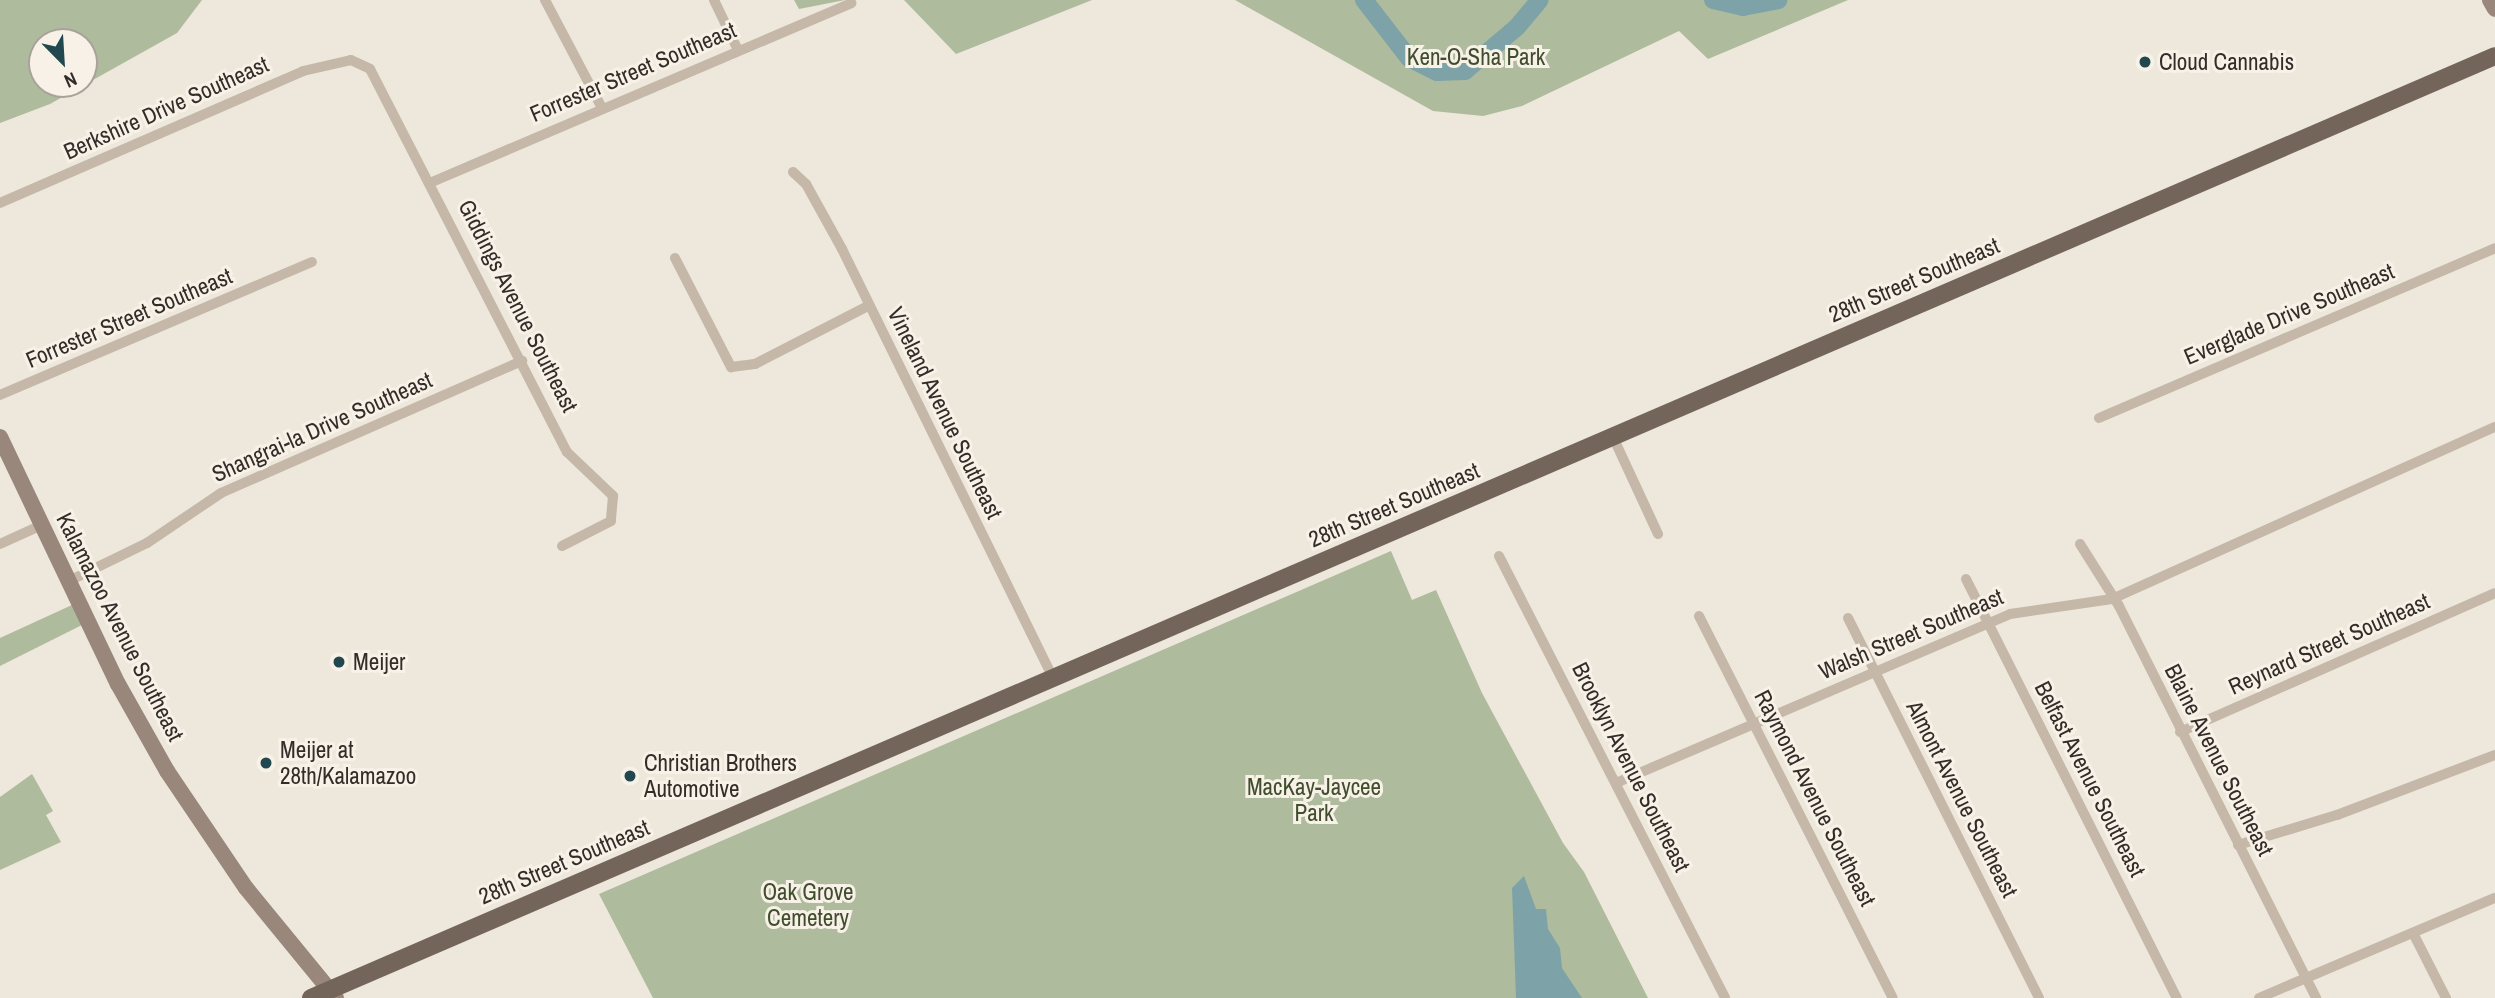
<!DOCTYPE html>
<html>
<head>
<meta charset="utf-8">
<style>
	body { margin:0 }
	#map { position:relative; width:2495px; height:998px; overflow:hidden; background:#eee7db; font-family:"Archivo Narrow",sans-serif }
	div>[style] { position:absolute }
	.green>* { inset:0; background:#afbb9d }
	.water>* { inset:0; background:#7da3a8 }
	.river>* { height:18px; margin:-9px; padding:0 9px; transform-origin:9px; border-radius:9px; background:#7da3a8 }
	.street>* { height:10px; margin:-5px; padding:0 5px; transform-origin:5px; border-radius:5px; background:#c5b8a8 }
	.secondary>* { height:16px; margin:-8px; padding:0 8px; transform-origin:8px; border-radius:8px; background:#98877a }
	.primary>* { height:18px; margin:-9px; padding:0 9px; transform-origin:9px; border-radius:9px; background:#73655a }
	.dots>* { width:19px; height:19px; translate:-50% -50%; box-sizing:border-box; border:4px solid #f7f1e7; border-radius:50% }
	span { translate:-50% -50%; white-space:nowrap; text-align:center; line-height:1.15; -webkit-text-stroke:6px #f7f1e7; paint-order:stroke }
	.park-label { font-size:23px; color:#404e2e }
	.poi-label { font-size:23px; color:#332c28 }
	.left { translate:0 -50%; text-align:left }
	.street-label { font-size:23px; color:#332c28 }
	.north { position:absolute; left:28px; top:28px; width:70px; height:70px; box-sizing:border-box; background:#f7f1e7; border:2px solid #a9a29b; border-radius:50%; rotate:156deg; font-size:19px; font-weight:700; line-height:28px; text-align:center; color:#332c28 }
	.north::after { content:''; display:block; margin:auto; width:24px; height:32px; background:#22484f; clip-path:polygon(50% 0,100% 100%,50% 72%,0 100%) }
</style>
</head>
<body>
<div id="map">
	<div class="green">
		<i style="clip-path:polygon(evenodd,0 0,202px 0,177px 33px,50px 104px,0 123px,0 0,42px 42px,84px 42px,84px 84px,42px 84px,42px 42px)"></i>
		<i style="clip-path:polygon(794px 0,845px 0,799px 9px)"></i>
		<i style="clip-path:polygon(904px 0,1092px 0,956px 54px)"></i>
		<i style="clip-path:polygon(1235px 0,1848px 0,1708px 59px,1679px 31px,1522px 106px,1483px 116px,1433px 111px)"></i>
		<i style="clip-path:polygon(1391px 551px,1412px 600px,1436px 590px,1482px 693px,1563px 843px,1584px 872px,1648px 998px,653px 998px,599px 894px)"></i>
		<i style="clip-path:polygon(72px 605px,84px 624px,0 666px,0 638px)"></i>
		<i style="clip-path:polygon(32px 774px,53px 811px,46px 815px,61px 842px,0 870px,0 797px)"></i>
	</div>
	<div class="water">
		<i style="clip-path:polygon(1524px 876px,1536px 909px,1546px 909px,1548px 929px,1560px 948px,1562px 968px,1582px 998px,1516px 998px,1512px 888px)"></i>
	</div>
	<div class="river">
		<i style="left:1364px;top:0;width:73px;rotate:52.2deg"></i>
		<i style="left:1409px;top:58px;width:31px;rotate:27deg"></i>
		<i style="left:1437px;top:72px;width:28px;rotate:-2deg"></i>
		<i style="left:1465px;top:71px;width:68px;rotate:-40.2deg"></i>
		<i style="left:1517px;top:27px;width:35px;rotate:-50deg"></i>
		<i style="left:1713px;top:0;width:31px;rotate:13deg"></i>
		<i style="left:1743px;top:7px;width:36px;rotate:-11deg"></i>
	</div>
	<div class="street">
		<i style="left:545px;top:0;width:120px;rotate:62.2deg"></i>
		<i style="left:714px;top:0;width:55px;rotate:64.4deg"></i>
		<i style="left:793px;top:172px;width:18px;rotate:43deg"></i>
		<i style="left:806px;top:184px;width:74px;rotate:61deg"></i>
		<i style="left:842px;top:249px;width:478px;rotate:63.8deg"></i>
		<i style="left:432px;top:182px;width:456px;rotate:-23.1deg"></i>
		<i style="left:0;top:203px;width:331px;rotate:-23.5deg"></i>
		<i style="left:303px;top:71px;width:49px;rotate:-12.9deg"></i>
		<i style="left:351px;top:60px;width:21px;rotate:25deg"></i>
		<i style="left:370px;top:69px;width:431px;rotate:62.8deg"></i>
		<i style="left:567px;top:452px;width:64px;rotate:43.7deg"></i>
		<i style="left:613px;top:496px;width:25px;rotate:95deg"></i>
		<i style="left:611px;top:521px;width:55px;rotate:153deg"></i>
		<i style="left:675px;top:258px;width:123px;rotate:62.8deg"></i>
		<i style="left:731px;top:367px;width:24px;rotate:-7deg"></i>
		<i style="left:755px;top:364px;width:127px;rotate:-27.2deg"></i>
		<i style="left:0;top:395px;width:339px;rotate:-23.1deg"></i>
		<i style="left:2099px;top:418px;width:431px;rotate:-23.2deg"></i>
		<i style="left:1613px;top:437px;width:107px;rotate:65.1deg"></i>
		<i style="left:0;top:544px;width:48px;rotate:-24.4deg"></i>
		<i style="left:2080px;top:544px;width:73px;rotate:57.8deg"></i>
		<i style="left:2119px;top:606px;width:439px;rotate:63.3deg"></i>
		<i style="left:1499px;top:556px;width:496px;rotate:62.9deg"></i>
		<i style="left:1966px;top:579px;width:469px;rotate:63.3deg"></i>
		<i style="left:71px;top:580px;width:85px;rotate:-26deg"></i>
		<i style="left:147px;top:543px;width:89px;rotate:-34deg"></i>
		<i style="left:221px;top:493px;width:329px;rotate:-23.7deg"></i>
		<i style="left:1699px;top:616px;width:428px;rotate:63.1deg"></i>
		<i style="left:1848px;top:618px;width:425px;rotate:63.3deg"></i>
		<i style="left:2180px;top:732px;width:344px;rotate:-23.8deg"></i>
		<i style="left:1616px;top:783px;width:429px;rotate:-23.2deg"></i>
		<i style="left:2010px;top:614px;width:103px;rotate:-8.4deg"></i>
		<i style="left:2112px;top:599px;width:420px;rotate:-24.2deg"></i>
		<i style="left:2238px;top:845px;width:103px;rotate:-16.9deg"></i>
		<i style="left:2337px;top:815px;width:169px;rotate:-20.8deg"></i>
		<i style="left:2413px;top:933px;width:73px;rotate:63.1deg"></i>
		<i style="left:2259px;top:998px;width:256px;rotate:-23deg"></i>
	</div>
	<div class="secondary">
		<i style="left:2490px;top:0;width:10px;rotate:61deg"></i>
		<i style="left:0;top:437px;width:274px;rotate:64.5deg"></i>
		<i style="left:118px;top:684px;width:100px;rotate:60.6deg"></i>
		<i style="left:167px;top:771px;width:141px;rotate:56deg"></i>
		<i style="left:246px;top:888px;width:142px;rotate:50.7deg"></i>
	</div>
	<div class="primary">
		<i style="left:311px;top:998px;width:2378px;rotate:-23.33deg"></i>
	</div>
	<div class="dots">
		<i style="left:2145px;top:62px;background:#22484f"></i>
		<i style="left:339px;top:662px;background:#22484f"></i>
		<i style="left:266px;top:763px;background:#22484f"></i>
		<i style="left:630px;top:776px;background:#22484f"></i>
	</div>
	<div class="park-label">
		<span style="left:1476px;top:57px">Ken-O-Sha Park</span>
		<span style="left:1314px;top:800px">MacKay-Jaycee<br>Park</span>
		<span style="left:808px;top:905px">Oak Grove<br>Cemetery</span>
	</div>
	<div class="poi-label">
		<span class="left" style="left:2159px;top:62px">Cloud Cannabis</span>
		<span class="left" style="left:353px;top:662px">Meijer</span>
		<span class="left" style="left:280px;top:763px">Meijer at<br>28th/Kalamazoo</span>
		<span class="left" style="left:644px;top:776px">Christian Brothers<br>Automotive</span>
	</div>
	<div class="street-label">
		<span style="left:633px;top:72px;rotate:-23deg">Forrester Street Southeast</span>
		<span style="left:166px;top:108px;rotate:-24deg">Berkshire Drive Southeast</span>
		<span style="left:1914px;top:280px;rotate:-23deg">28th Street Southeast</span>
		<span style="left:518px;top:306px;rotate:63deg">Giddings Avenue Southeast</span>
		<span style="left:2289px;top:314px;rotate:-23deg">Everglade Drive Southeast</span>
		<span style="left:129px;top:318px;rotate:-23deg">Forrester Street Southeast</span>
		<span style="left:945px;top:413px;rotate:64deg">Vineland Avenue Southeast</span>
		<span style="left:322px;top:427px;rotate:-24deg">Shangrai-la Drive Southeast</span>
		<span style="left:1394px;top:505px;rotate:-23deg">28th Street Southeast</span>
		<span style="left:120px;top:627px;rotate:63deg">Kalamazoo Avenue Southeast</span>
		<span style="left:1911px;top:634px;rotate:-23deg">Walsh Street Southeast</span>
		<span style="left:2329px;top:644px;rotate:-24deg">Reynard Street Southeast</span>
		<span style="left:2219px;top:760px;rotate:63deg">Blaine Avenue Southeast</span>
		<span style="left:1631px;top:767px;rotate:63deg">Brooklyn Avenue Southeast</span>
		<span style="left:2090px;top:779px;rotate:63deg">Belfast Avenue Southeast</span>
		<span style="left:1815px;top:798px;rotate:63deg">Raymond Avenue Southeast</span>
		<span style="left:1962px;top:799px;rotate:63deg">Almont Avenue Southeast</span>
		<span style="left:564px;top:862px;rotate:-23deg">28th Street Southeast</span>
	</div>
	<div class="north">N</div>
</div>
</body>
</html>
